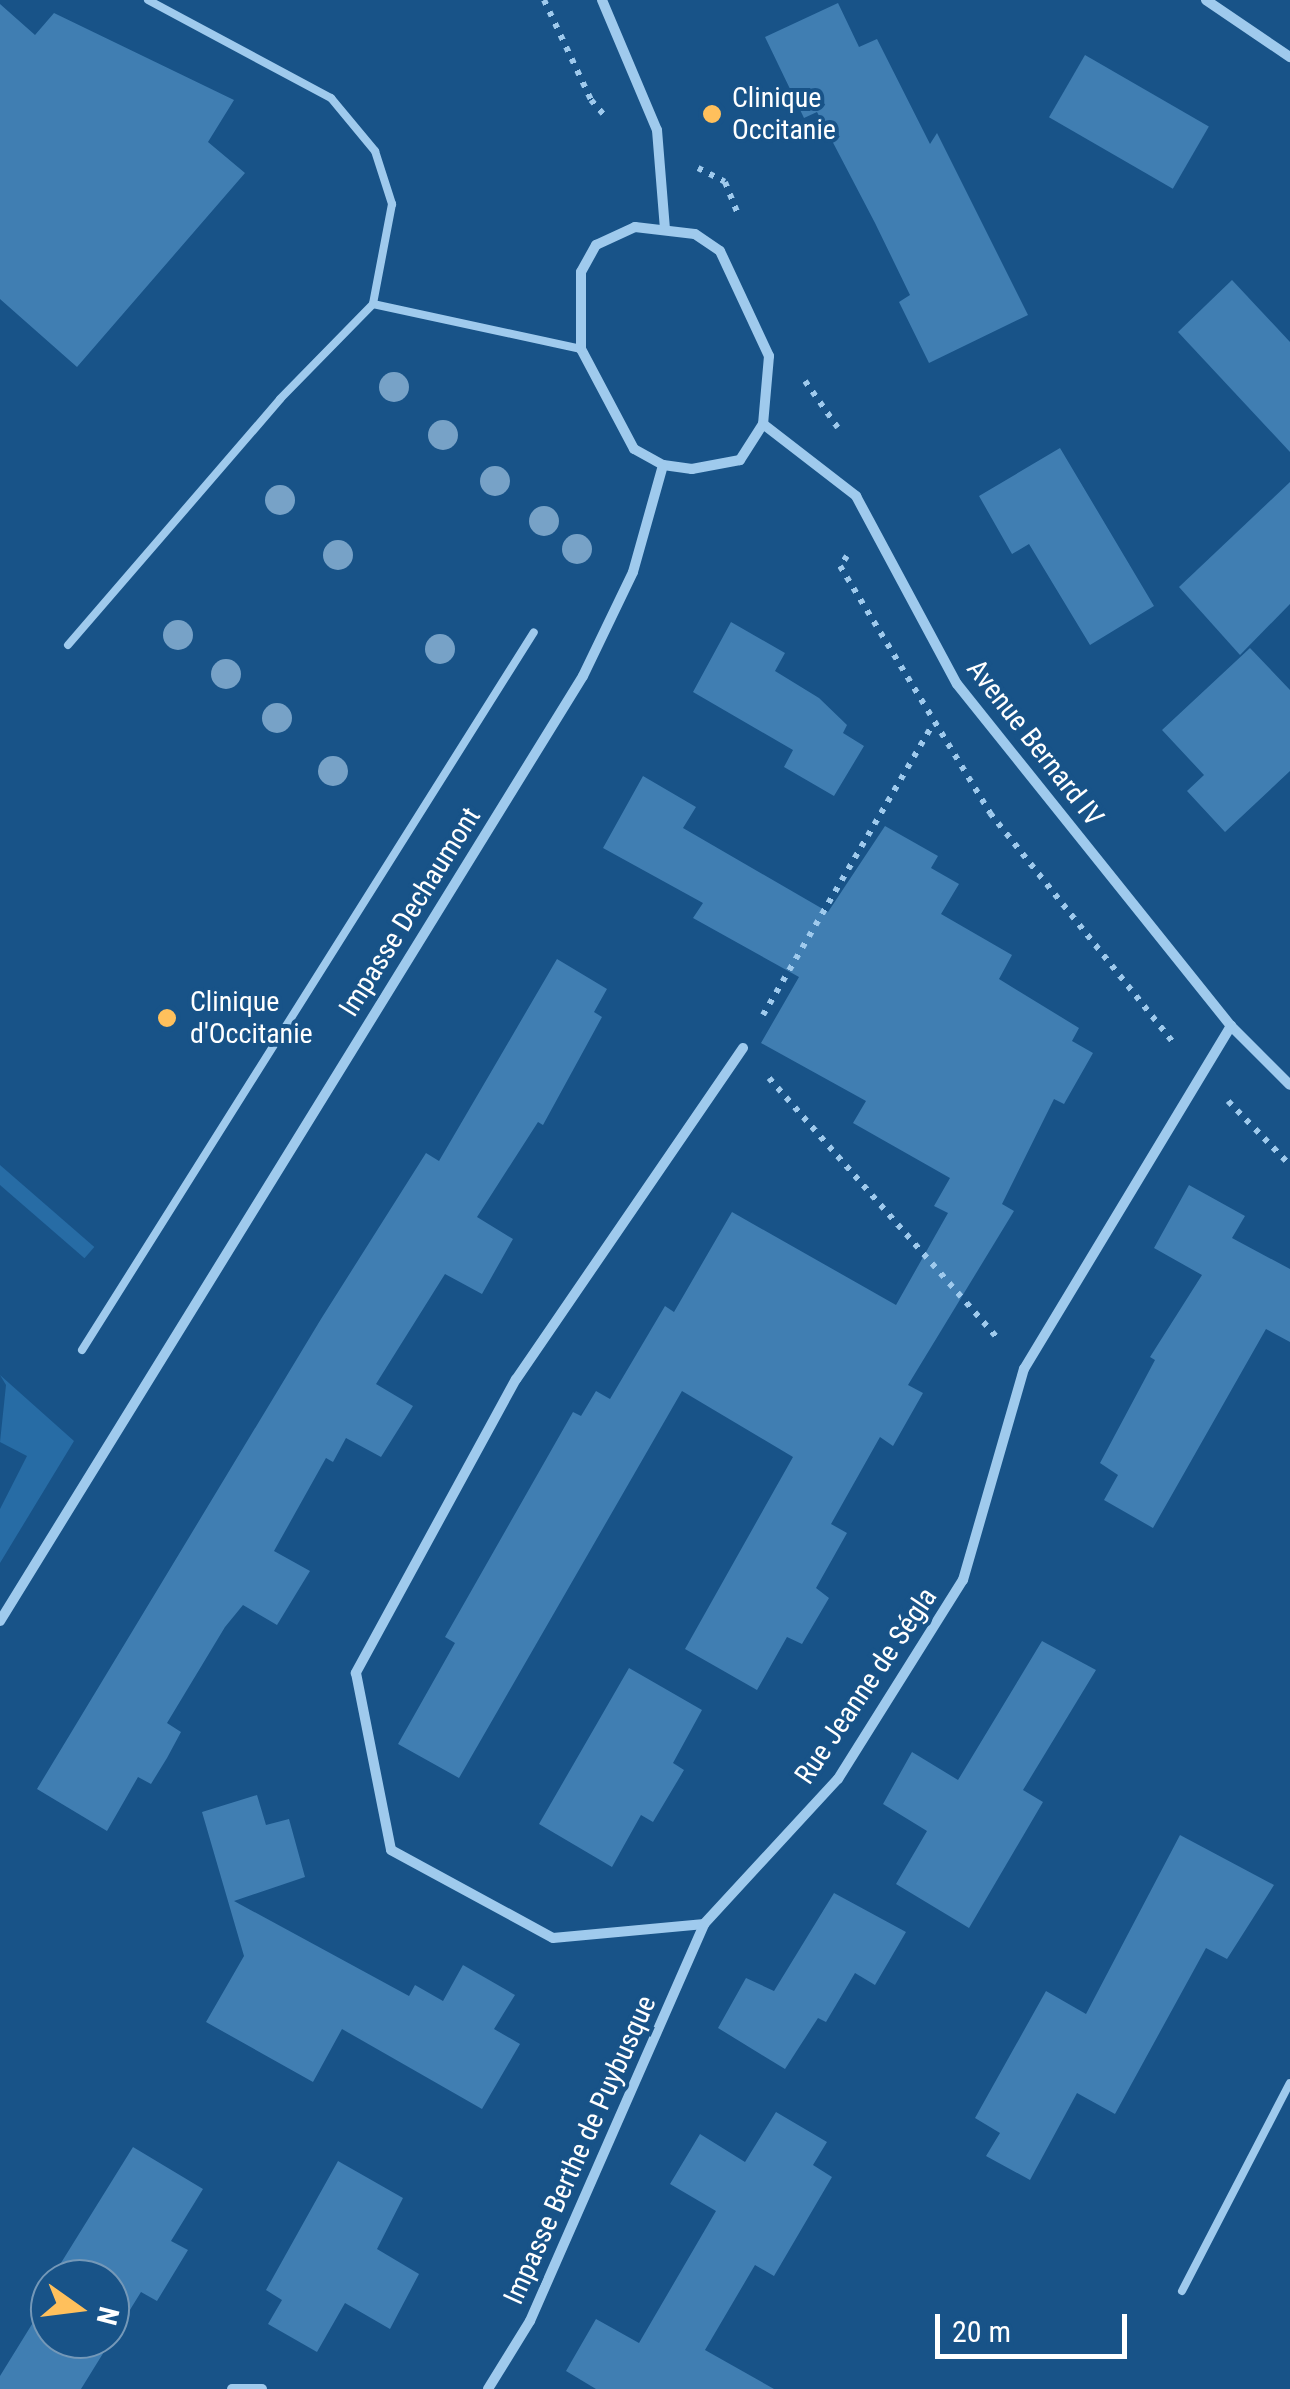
<!DOCTYPE html>
<html>
<head>
<meta charset="utf-8">
<style>
	body { margin:0 }
	#map { position:relative; width:1290px; height:2389px; overflow:hidden; background:#185388; font-family:"Roboto Condensed",sans-serif }
	div>[style] { position:absolute }
	.green>* { inset:0; background:#276ca5; transform-origin:0 0 }
	.building>* { inset:0; background:#407eb2; transform-origin:0 0 }
	.path>* { height:6px; margin-top:-3px; transform-origin:0; background:repeating-linear-gradient(90deg,#9fcaed 0 5px,transparent 0 13px) }
	.lane>* { height:8px; margin:-4px; padding:0 4px; transform-origin:4px; border-radius:4px; background:#9fcaed }
	.street>* { height:10px; margin:-5px; padding:0 5px; transform-origin:5px; border-radius:5px; background:#9fcaed }
	.trees>* { width:30px; height:30px; margin:-15px; border-radius:50%; background:#77a2c7 }
	.dots>* { width:28px; height:28px; translate:-50% -50%; box-sizing:border-box; border:5px solid #185388; border-radius:50% }
	span { translate:-50% -50%; white-space:nowrap; text-align:center; line-height:1.15; -webkit-text-stroke:8px #185388; paint-order:stroke }
	.poi-label { font-size:28px; color:#fff }
	.left { translate:0 -50%; text-align:left }
	.street-label { font-size:28px; color:#fff }
	.north { position:absolute; left:30px; top:2259px; width:100px; height:100px; box-sizing:border-box; background:#185388; border:2px solid #7498b8; border-radius:50%; rotate:104deg; font-size:28px; font-weight:700; line-height:40px; text-align:center; color:#fff }
	.north::after { content:''; display:block; margin:auto; width:35px; height:45px; background:#ffc05c; clip-path:polygon(50% 0,100% 100%,50% 72%,0 100%) }
	.scale { position:absolute; left:935px; top:2314px; width:192px; height:45px; box-sizing:border-box; border:5px solid #fff; border-top:0; padding-left:12px; font-size:30px; line-height:35px; white-space:nowrap; color:#fff; -webkit-text-stroke:8px #185388; paint-order:stroke }
</style>
</head>
<body>
<div id="map">
	<div class="green">
		<i style="left:0;top:1165px;width:125px;height:15px;rotate:41deg"></i>
		<i style="clip-path:polygon(0 1375px,74px 1441px,0 1563px,0 1509px,27px 1456px,0 1442px,6px 1385px)"></i>
	</div>
	<div class="building">
		<i style="clip-path:polygon(838px 3px,859px 47px,877px 39px,930px 144px,937px 133px,1028px 315px,929px 363px,899px 302px,910px 295px,875px 223px,817px 112px,804px 118px,765px 37px)"></i>
		<i style="clip-path:polygon(0 4px,35px 35px,54px 13px,234px 100px,208px 142px,245px 173px,77px 367px,0 299px)"></i>
		<i style="left:1085px;top:55px;width:143px;height:72px;rotate:30deg"></i>
		<i style="clip-path:polygon(1232px 280px,1290px 342px,1290px 452px,1178px 332px)"></i>
		<i style="clip-path:polygon(1060px 448px,1154px 606px,1090px 645px,1029px 544px,1012px 554px,979px 496px)"></i>
		<i style="clip-path:polygon(1290px 482px,1290px 604px,1240px 655px,1179px 587px)"></i>
		<i style="clip-path:polygon(731px 622px,785px 653px,775px 671px,819px 698px,847px 725px,843px 733px,864px 746px,834px 796px,784px 767px,793px 750px,693px 692px)"></i>
		<i style="clip-path:polygon(1250px 648px,1290px 690px,1290px 771px,1225px 832px,1187px 791px,1204px 775px,1162px 730px)"></i>
		<i style="clip-path:polygon(643px 776px,696px 807px,683px 828px,828px 912px,885px 826px,938px 856px,931px 868px,959px 884px,941px 914px,1012px 955px,999px 979px,1079px 1028px,1072px 1041px,1093px 1053px,1064px 1104px,1054px 1099px,1002px 1204px,1014px 1211px,908px 1385px,923px 1393px,893px 1446px,880px 1437px,831px 1524px,847px 1533px,816px 1588px,829px 1598px,802px 1644px,787px 1637px,757px 1690px,685px 1649px,793px 1457px,682px 1391px,459px 1778px,398px 1744px,455px 1643px,445px 1637px,573px 1412px,581px 1416px,596px 1391px,610px 1399px,665px 1306px,674px 1312px,732px 1212px,896px 1305px,948px 1213px,934px 1206px,950px 1178px,853px 1123px,866px 1101px,761px 1043px,799px 977px,693px 918px,703px 903px,603px 848px)"></i>
		<i style="clip-path:polygon(557px 959px,607px 989px,594px 1012px,602px 1017px,543px 1125px,538px 1122px,477px 1217px,513px 1239px,482px 1294px,445px 1274px,376px 1384px,413px 1406px,381px 1457px,346px 1438px,333px 1462px,326px 1458px,274px 1551px,310px 1571px,277px 1625px,243px 1605px,225px 1627px,167px 1723px,181px 1732px,167px 1758px,151px 1784px,138px 1777px,107px 1831px,37px 1789px,321px 1319px,426px 1153px,439px 1161px)"></i>
		<i style="clip-path:polygon(1189px 1185px,1245px 1216px,1232px 1238px,1290px 1269px,1290px 1342px,1266px 1329px,1153px 1528px,1104px 1500px,1118px 1475px,1100px 1463px,1155px 1360px,1150px 1357px,1202px 1275px,1154px 1248px)"></i>
		<i style="clip-path:polygon(1042px 1641px,1096px 1670px,1023px 1790px,1043px 1802px,969px 1928px,896px 1884px,927px 1831px,883px 1804px,912px 1752px,958px 1780px)"></i>
		<i style="clip-path:polygon(629px 1668px,702px 1710px,673px 1763px,684px 1770px,653px 1822px,641px 1815px,612px 1867px,539px 1824px)"></i>
		<i style="clip-path:polygon(257px 1795px,266px 1825px,289px 1819px,305px 1877px,234px 1901px,409px 1996px,415px 1985px,443px 2001px,463px 1965px,515px 1995px,494px 2029px,520px 2044px,482px 2109px,342px 2029px,313px 2082px,206px 2022px,244px 1956px,202px 1812px)"></i>
		<i style="clip-path:polygon(1180px 1835px,1274px 1885px,1227px 1959px,1206px 1948px,1115px 2114px,1077px 2093px,1030px 2180px,986px 2156px,1000px 2133px,975px 2118px,1046px 1991px,1086px 2014px)"></i>
		<i style="clip-path:polygon(834px 1893px,906px 1932px,875px 1985px,855px 1973px,826px 2022px,818px 2018px,785px 2069px,718px 2028px,746px 1978px,774px 1991px)"></i>
		<i style="clip-path:polygon(776px 2112px,827px 2142px,813px 2165px,832px 2177px,774px 2276px,755px 2265px,705px 2350px,774px 2389px,596px 2389px,566px 2371px,596px 2319px,639px 2343px,716px 2211px,670px 2184px,700px 2134px,745px 2162px)"></i>
		<i style="clip-path:polygon(133px 2147px,203px 2189px,171px 2241px,188px 2250px,157px 2301px,141px 2292px,81px 2389px,0 2389px,0 2376px,50px 2295px,50px 2339px,110px 2339px,110px 2279px,51px 2279px)"></i>
		<i style="clip-path:polygon(338px 2161px,403px 2198px,377px 2249px,419px 2274px,390px 2329px,345px 2303px,317px 2352px,268px 2324px,282px 2300px,266px 2290px)"></i>
	</div>
	<div class="path">
		<i style="left:544px;top:0;width:110px;rotate:64.8deg"></i>
		<i style="left:591px;top:100px;width:23px;rotate:49deg"></i>
		<i style="left:698px;top:168px;width:30px;rotate:27deg"></i>
		<i style="left:725px;top:182px;width:37px;rotate:68deg"></i>
		<i style="left:805px;top:381px;width:57px;rotate:54.9deg"></i>
		<i style="left:847px;top:556px;width:12px;rotate:125deg"></i>
		<i style="left:840px;top:566px;width:289px;rotate:58.7deg"></i>
		<i style="left:990px;top:813px;width:297px;rotate:51.4deg"></i>
		<i style="left:763px;top:1015px;width:337px;rotate:-59.7deg"></i>
		<i style="left:769px;top:1078px;width:347px;rotate:48.7deg"></i>
		<i style="left:1228px;top:1101px;width:89px;rotate:45.9deg"></i>
	</div>
	<div class="lane">
		<i style="left:148px;top:0;width:208px;rotate:28.2deg"></i>
		<i style="left:331px;top:98px;width:69px;rotate:50.3deg"></i>
		<i style="left:375px;top:151px;width:56px;rotate:72.2deg"></i>
		<i style="left:392px;top:204px;width:102px;rotate:100.8deg"></i>
		<i style="left:68px;top:645px;width:325px;rotate:-49.2deg"></i>
		<i style="left:280px;top:399px;width:133px;rotate:-45.6deg"></i>
		<i style="left:373px;top:304px;width:213px;rotate:12.2deg"></i>
		<i style="left:82px;top:1350px;width:848px;rotate:-57.81deg"></i>
		<i style="left:1182px;top:2291px;width:234px;rotate:-62.6deg"></i>
	</div>
	<div class="street">
		<i style="left:602px;top:0;width:141px;rotate:67.1deg"></i>
		<i style="left:657px;top:130px;width:99px;rotate:85.4deg"></i>
		<i style="left:1206px;top:0;width:102px;rotate:34.2deg"></i>
		<i style="left:635px;top:227px;width:60px;rotate:6.7deg"></i>
		<i style="left:695px;top:234px;width:30px;rotate:34deg"></i>
		<i style="left:720px;top:251px;width:116px;rotate:65deg"></i>
		<i style="left:769px;top:356px;width:68px;rotate:95deg"></i>
		<i style="left:763px;top:424px;width:43px;rotate:122.6deg"></i>
		<i style="left:740px;top:460px;width:49px;rotate:169.4deg"></i>
		<i style="left:692px;top:469px;width:29px;rotate:-172deg"></i>
		<i style="left:663px;top:465px;width:33px;rotate:-151deg"></i>
		<i style="left:634px;top:449px;width:113px;rotate:-117.9deg"></i>
		<i style="left:581px;top:349px;width:77px;rotate:-90deg"></i>
		<i style="left:581px;top:272px;width:31px;rotate:-61deg"></i>
		<i style="left:596px;top:245px;width:43px;rotate:-24.8deg"></i>
		<i style="left:763px;top:424px;width:118px;rotate:37.7deg"></i>
		<i style="left:856px;top:496px;width:213px;rotate:61.8deg"></i>
		<i style="left:957px;top:684px;width:438px;rotate:51.3deg"></i>
		<i style="left:1231px;top:1026px;width:83px;rotate:45deg"></i>
		<i style="left:743px;top:1048px;width:401px;rotate:124.4deg"></i>
		<i style="left:516px;top:1379px;width:335px;rotate:118.6deg"></i>
		<i style="left:356px;top:1673px;width:180px;rotate:78.8deg"></i>
		<i style="left:391px;top:1850px;width:184px;rotate:28.5deg"></i>
		<i style="left:553px;top:1938px;width:152px;rotate:-5.3deg"></i>
		<i style="left:704px;top:1924px;width:197px;rotate:-47.3deg"></i>
		<i style="left:838px;top:1779px;width:235px;rotate:-57.9deg"></i>
		<i style="left:963px;top:1580px;width:220px;rotate:-73.9deg"></i>
		<i style="left:1024px;top:1369px;width:401px;rotate:-58.9deg"></i>
		<i style="left:0;top:1621px;width:1110px;rotate:-58.33deg"></i>
		<i style="left:583px;top:676px;width:115px;rotate:-64.3deg"></i>
		<i style="left:633px;top:572px;width:111px;rotate:-74.3deg"></i>
		<i style="left:232px;top:2389px;width:30px"></i>
		<i style="left:488px;top:2389px;width:80px;rotate:-58.3deg"></i>
		<i style="left:530px;top:2321px;width:433px;rotate:-66.3deg"></i>
	</div>
	<div class="trees">
		<i style="left:394px;top:387px"></i>
		<i style="left:443px;top:435px"></i>
		<i style="left:495px;top:481px"></i>
		<i style="left:280px;top:500px"></i>
		<i style="left:544px;top:521px"></i>
		<i style="left:577px;top:549px"></i>
		<i style="left:338px;top:555px"></i>
		<i style="left:178px;top:635px"></i>
		<i style="left:440px;top:649px"></i>
		<i style="left:226px;top:674px"></i>
		<i style="left:277px;top:718px"></i>
		<i style="left:333px;top:771px"></i>
	</div>
	<div class="dots">
		<i style="left:712px;top:114px;background:#ffc05c"></i>
		<i style="left:167px;top:1018px;background:#ffc05c"></i>
	</div>
	<div class="poi-label">
		<span class="left" style="left:732px;top:114px">Clinique<br>Occitanie</span>
		<span class="left" style="left:190px;top:1018px">Clinique<br>d'Occitanie</span>
	</div>
	<div class="street-label">
		<span style="left:1035px;top:743px;rotate:52deg">Avenue Bernard IV</span>
		<span style="left:410px;top:912px;rotate:-58deg">Impasse Dechaumont</span>
		<span style="left:866px;top:1686px;rotate:-56deg">Rue Jeanne de Ségla</span>
		<span style="left:580px;top:2150px;rotate:-66deg">Impasse Berthe de Puybusque</span>
	</div>
	<div class="north">N</div>
	<div class="scale">20 m</div>
</div>
</body>
</html>
